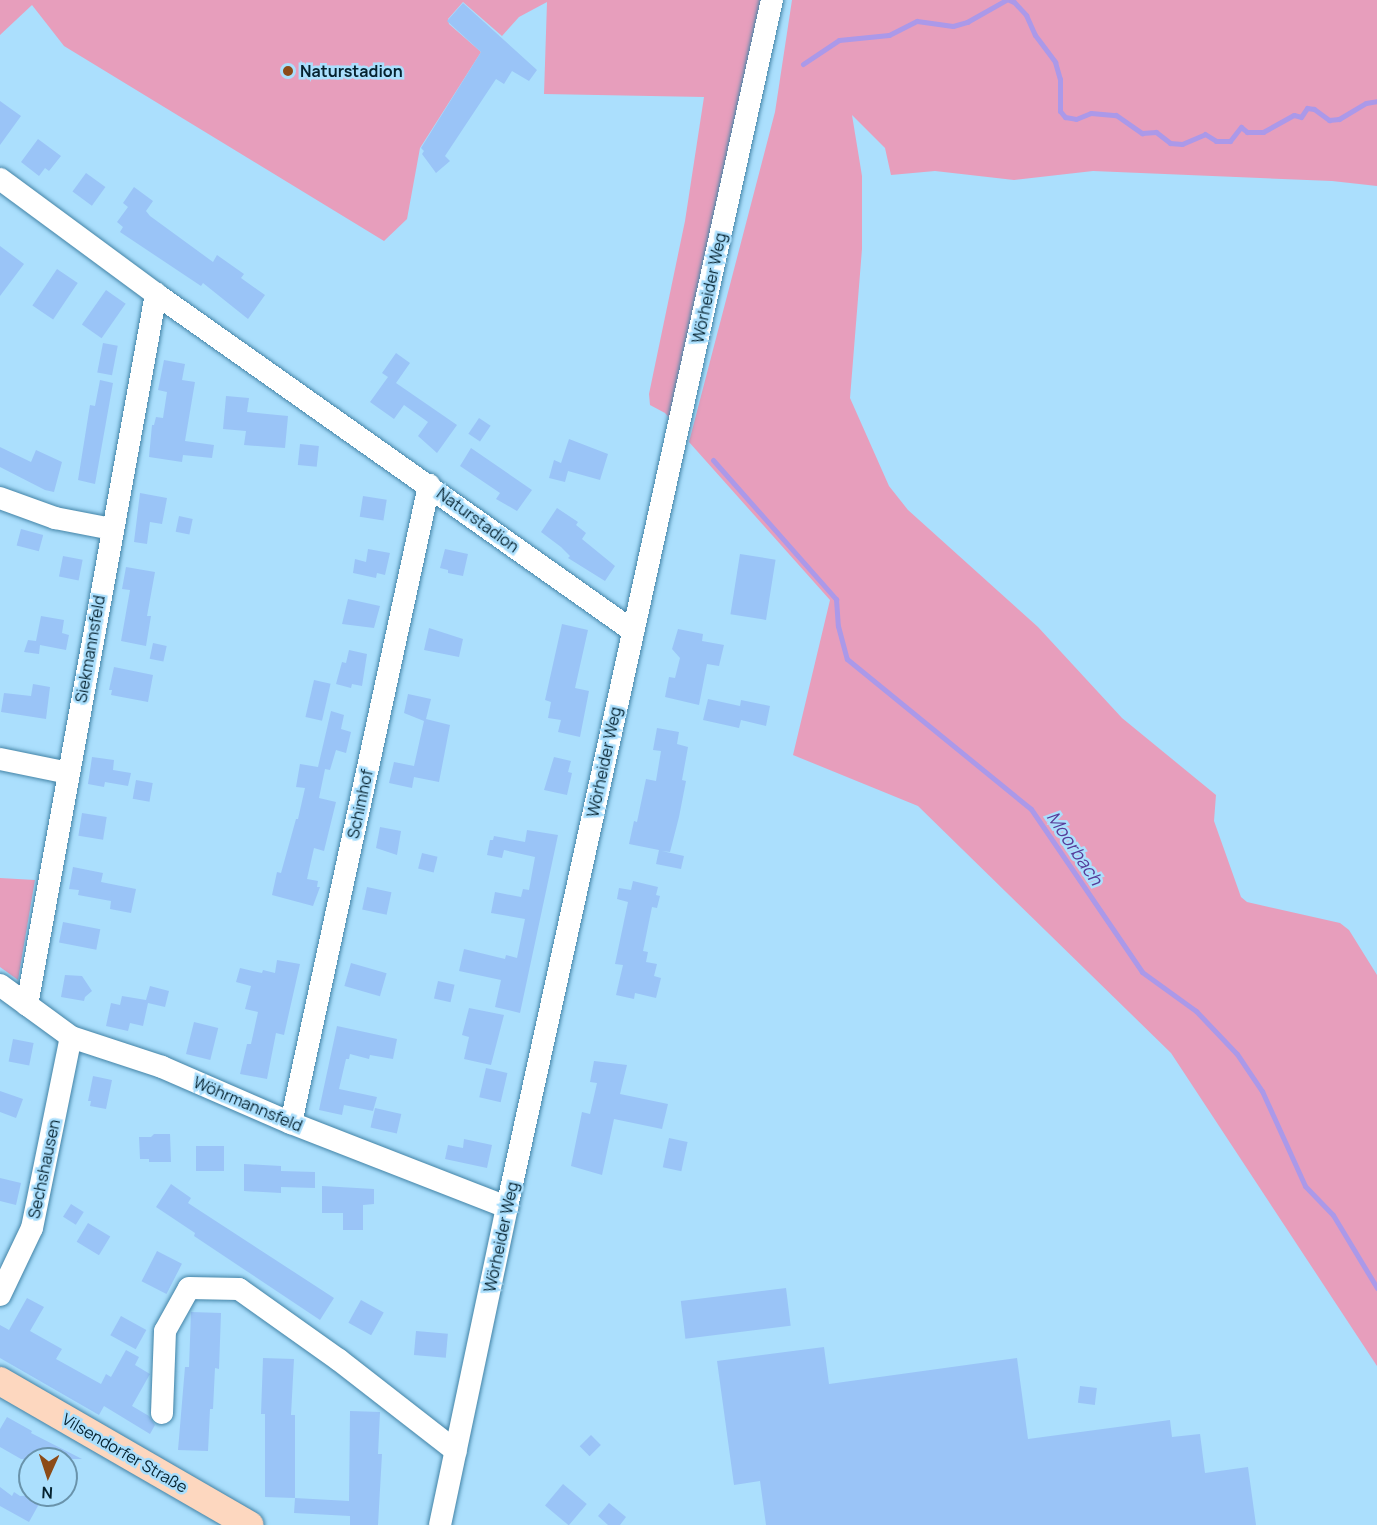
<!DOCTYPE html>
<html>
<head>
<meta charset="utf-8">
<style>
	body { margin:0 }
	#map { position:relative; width:1377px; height:1525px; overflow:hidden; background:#abdffd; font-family:Manrope,sans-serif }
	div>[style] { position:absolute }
	.green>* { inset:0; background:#e79ebc }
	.stream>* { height:5px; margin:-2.5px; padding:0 2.5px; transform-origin:2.5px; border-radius:2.5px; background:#ab99e9 }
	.building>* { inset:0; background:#9ac4f7; transform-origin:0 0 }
	.roads { filter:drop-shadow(0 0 2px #4283a6) drop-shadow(0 0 2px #4283a6) }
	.minor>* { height:22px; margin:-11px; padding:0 11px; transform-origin:11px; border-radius:11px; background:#fff }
	.major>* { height:28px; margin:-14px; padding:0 14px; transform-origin:14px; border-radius:14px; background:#fdd7bf }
	.dots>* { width:16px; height:16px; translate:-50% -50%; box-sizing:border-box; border:3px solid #abdffd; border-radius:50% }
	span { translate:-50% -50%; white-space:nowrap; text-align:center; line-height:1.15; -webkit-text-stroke:5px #abdffd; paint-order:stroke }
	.poi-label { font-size:16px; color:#05222f; font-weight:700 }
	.left { translate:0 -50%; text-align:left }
	.street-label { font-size:16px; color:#05222f }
	.water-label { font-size:18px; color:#573b98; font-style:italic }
	.north { position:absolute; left:18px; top:1447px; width:60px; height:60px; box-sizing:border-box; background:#abdffd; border:2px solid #6993ab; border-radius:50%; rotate:183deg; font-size:16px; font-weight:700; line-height:24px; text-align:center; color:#05222f }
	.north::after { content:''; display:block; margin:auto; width:21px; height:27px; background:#8c4b18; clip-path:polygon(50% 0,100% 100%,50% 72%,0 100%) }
</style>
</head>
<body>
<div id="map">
	<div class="green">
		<i style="clip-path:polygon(0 0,764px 0,672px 421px,665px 413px,650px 405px,649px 394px,685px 221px,704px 97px,544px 94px,547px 2px,519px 17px,502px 36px,463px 2px,448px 19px,449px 24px,481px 52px,420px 148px,407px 219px,384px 241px,64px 46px,32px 5px,0 35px)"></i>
		<i style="clip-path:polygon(792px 0,1377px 0,1377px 186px,1332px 181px,1093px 171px,1014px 180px,935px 171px,891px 175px,885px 148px,852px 115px,862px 176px,862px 249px,850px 398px,889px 486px,908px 510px,1038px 627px,1122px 718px,1216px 795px,1214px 821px,1241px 897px,1247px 902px,1340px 923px,1349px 930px,1377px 975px,1377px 1366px,1171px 1053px,918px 806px,793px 755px,830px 600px,689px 442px,775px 112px)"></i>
		<i style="clip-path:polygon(0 878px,35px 880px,18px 980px,0 967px)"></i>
	</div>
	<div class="stream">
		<i style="left:1009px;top:0;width:5px;rotate:22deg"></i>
		<i style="left:1014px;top:2px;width:18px;rotate:47deg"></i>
		<i style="left:1026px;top:15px;width:22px;rotate:66deg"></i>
		<i style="left:1035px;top:35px;width:34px;rotate:53deg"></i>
		<i style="left:1055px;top:62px;width:18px;rotate:74deg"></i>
		<i style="left:1060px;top:79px;width:32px;rotate:90deg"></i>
		<i style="left:1060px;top:111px;width:8px;rotate:50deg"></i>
		<i style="left:1065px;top:117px;width:11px;rotate:10deg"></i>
		<i style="left:1076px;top:119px;width:16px;rotate:-22deg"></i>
		<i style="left:1091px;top:113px;width:25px;rotate:5deg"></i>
		<i style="left:1116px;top:115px;width:32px;rotate:35deg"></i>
		<i style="left:1142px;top:133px;width:14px;rotate:-4deg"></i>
		<i style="left:1156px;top:132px;width:18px;rotate:38deg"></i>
		<i style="left:1170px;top:143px;width:12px;rotate:5deg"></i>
		<i style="left:1182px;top:144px;width:25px;rotate:-23deg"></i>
		<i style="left:1205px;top:134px;width:13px;rotate:32deg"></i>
		<i style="left:1216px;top:141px;width:14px"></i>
		<i style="left:1230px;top:141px;width:18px;rotate:-52deg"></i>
		<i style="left:1241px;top:127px;width:8px;rotate:40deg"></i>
		<i style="left:1247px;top:132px;width:16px"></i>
		<i style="left:1263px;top:132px;width:35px;rotate:-29deg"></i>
		<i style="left:1294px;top:115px;width:7px;rotate:16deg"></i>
		<i style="left:1301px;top:117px;width:11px;rotate:-56deg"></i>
		<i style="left:1307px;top:108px;width:7px;rotate:8deg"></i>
		<i style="left:1314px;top:109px;width:19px;rotate:36deg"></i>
		<i style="left:1329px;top:120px;width:10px;rotate:-6deg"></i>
		<i style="left:1339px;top:119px;width:31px;rotate:-31deg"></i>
		<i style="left:1366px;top:103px;width:11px;rotate:-10deg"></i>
		<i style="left:803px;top:64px;width:43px;rotate:-33.7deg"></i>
		<i style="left:839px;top:40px;width:50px;rotate:-5.7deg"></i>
		<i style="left:889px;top:35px;width:31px;rotate:-27deg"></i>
		<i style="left:917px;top:21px;width:36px;rotate:8deg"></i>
		<i style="left:953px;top:26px;width:15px;rotate:-16deg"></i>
		<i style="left:967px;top:22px;width:45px;rotate:-29.4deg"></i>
		<i style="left:713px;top:460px;width:186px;rotate:48.5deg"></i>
		<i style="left:836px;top:599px;width:27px;rotate:86deg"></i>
		<i style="left:838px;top:626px;width:34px;rotate:75deg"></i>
		<i style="left:847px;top:659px;width:237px;rotate:39.2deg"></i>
		<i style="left:1031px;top:809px;width:197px;rotate:55.7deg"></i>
		<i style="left:1142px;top:972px;width:67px;rotate:35.8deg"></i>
		<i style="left:1196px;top:1011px;width:59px;rotate:46.4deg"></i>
		<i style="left:1237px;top:1054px;width:45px;rotate:56deg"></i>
		<i style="left:1262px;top:1091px;width:104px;rotate:65.6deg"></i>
		<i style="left:1305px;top:1186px;width:40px;rotate:46deg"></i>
		<i style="left:1333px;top:1215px;width:85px;rotate:58.9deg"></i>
	</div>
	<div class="building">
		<i style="clip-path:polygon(463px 3px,537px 70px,529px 81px,512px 71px,504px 84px,496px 79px,445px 156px,450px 161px,436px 173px,422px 154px,424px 151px,421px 148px,481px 52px,447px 21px)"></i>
		<i style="clip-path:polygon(0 101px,21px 116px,0 145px)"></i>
		<i style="clip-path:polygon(38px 139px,61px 156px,49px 171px,45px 168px,39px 176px,21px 162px)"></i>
		<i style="left:86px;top:173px;width:24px;height:23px;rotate:36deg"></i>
		<i style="clip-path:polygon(134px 187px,153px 201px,146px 211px,150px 216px,213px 262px,217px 255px,244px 274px,241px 278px,265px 295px,248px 319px,203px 283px,201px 286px,120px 232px,123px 227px,117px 222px,128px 207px,123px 203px)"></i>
		<i style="clip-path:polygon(0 246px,24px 264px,0 296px)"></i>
		<i style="left:57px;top:269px;width:25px;height:44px;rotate:34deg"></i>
		<i style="left:106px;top:290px;width:24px;height:42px;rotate:35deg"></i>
		<i style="left:103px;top:343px;width:15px;height:30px;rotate:11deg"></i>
		<i style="clip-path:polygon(396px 353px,410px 363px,396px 383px,457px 425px,437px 453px,418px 436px,428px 422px,404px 405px,394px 419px,370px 402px,388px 377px,382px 373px)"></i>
		<i style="clip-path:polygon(164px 360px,185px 364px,182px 380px,195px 382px,185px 441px,214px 445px,212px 458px,183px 455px,182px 462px,149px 457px,152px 425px,154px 425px,156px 417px,163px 418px,167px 392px,158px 390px)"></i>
		<i style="clip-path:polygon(100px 380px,113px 383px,95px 484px,78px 480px,90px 405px,95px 406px)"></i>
		<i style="clip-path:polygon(226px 396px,249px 398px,247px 412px,288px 416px,285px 448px,244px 445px,246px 431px,223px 429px)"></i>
		<i style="left:479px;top:418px;width:14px;height:19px;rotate:34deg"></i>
		<i style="clip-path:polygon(569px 439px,608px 454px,600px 480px,568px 471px,565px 482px,549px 478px,554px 460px,561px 463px)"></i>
		<i style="left:300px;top:444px;width:19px;height:21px;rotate:6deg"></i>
		<i style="clip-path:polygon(0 447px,31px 462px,36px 450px,62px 462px,54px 492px,45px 490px,0 467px)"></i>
		<i style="clip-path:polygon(471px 448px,532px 490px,517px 511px,496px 499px,500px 493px,460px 466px)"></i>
		<i style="clip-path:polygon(140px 493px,167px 498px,162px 524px,150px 522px,147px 544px,134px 542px)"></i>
		<i style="left:363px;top:496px;width:24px;height:21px;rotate:9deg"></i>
		<i style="clip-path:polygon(557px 508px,578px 522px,576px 525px,586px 533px,582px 539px,615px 566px,605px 581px,568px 558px,570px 556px,561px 547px,541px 532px)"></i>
		<i style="left:179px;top:516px;width:14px;height:16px;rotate:12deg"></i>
		<i style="left:21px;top:529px;width:23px;height:17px;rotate:15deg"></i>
		<i style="clip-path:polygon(368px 549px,390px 553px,385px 575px,377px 573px,376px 578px,353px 573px,355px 559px,366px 562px)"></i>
		<i style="clip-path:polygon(445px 549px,468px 554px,463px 576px,448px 573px,448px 570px,440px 568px)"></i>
		<i style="left:740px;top:554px;width:36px;height:61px;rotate:9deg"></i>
		<i style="left:63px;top:556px;width:20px;height:21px;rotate:11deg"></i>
		<i style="clip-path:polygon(126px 567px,155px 572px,147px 616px,151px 616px,146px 646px,121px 641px,130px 590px,122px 589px)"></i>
		<i style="clip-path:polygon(348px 599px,380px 606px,374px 628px,342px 624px)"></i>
		<i style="clip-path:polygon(41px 616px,64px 620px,62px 633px,69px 635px,66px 650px,40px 645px,39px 654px,24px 652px,28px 640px,36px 641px)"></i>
		<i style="clip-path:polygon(562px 624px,588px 630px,575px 688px,589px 691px,580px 737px,558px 732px,561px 720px,548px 718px,551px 702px,545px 700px)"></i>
		<i style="clip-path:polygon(429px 628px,463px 639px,459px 657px,424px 650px)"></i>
		<i style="clip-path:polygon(678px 629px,703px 634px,702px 641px,724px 645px,719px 666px,707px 664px,699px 705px,665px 697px,669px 677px,675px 678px,680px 658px,672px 649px)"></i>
		<i style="left:153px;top:643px;width:14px;height:16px;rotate:12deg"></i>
		<i style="clip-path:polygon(349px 650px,367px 654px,362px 686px,352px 684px,351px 688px,336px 684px,342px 662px,346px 663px)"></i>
		<i style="clip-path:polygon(114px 667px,153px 675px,148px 702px,111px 695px,112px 690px,109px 690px)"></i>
		<i style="left:314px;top:680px;width:17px;height:38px;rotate:13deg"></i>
		<i style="clip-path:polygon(33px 684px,50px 687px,46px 719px,1px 712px,4px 693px,31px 696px)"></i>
		<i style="clip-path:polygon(408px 694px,431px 699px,426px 719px,450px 725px,439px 782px,414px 777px,412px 788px,389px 783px,394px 762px,414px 766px,424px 721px,404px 713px)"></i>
		<i style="clip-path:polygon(708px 699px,740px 706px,741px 700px,770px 706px,766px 726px,741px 720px,739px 728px,703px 720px)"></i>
		<i style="clip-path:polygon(331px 711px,344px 715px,341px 729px,351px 732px,346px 753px,336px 750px,330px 770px,325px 769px,319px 798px,336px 802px,324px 851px,314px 848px,307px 879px,318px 881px,317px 887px,320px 887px,313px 906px,272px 895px,277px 872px,281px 873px,296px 819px,298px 819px,305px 788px,296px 787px,300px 764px,318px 767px)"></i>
		<i style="clip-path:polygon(657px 728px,679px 732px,677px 744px,688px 747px,682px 780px,686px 781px,679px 817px,670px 852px,662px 851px,684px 856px,681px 869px,656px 864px,659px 850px,629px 844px,634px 821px,637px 822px,646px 779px,656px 781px,661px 751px,653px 750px)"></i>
		<i style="clip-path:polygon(92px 757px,114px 760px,113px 770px,131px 773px,128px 786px,105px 782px,104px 787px,88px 784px)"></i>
		<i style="clip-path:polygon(554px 757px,571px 761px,568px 772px,572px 773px,567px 795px,544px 790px)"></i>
		<i style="left:136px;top:780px;width:17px;height:19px;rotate:10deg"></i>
		<i style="left:82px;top:813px;width:25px;height:23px;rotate:9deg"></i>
		<i style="clip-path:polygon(380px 827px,401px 831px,397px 855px,376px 848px)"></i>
		<i style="clip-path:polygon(527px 830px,558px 835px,520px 1013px,495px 1007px,501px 980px,459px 971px,464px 949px,505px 959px,506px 955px,517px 958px,525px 919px,491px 913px,495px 892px,521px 897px,523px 889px,529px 890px,535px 857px,504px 850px,502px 858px,487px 855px,490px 840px,493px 840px,494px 836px,525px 842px)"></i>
		<i style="left:422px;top:853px;width:16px;height:16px;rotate:14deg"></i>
		<i style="clip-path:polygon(73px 867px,103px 873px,101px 882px,136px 889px,131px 913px,110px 909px,111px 901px,78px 895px,79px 890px,69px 889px)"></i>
		<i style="clip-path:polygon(633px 881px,658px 887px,656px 895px,660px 896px,657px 908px,652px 907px,643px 951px,648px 952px,646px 962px,657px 964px,654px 976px,661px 978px,656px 998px,635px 993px,634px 999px,616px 995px,623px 965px,615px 964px,628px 902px,617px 899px,619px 888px,631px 890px)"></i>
		<i style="left:367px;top:887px;width:25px;height:23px;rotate:12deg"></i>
		<i style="left:63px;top:922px;width:38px;height:21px;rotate:11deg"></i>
		<i style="clip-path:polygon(277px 960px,300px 964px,284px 1035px,276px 1033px,267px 1079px,240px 1074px,247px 1044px,251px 1044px,258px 1012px,245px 1009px,251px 986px,236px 982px,240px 968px,262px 973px,263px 970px,275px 973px)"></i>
		<i style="left:351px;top:963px;width:37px;height:24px;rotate:16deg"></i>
		<i style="clip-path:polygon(65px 975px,82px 976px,92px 991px,85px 997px,84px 1001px,61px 997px)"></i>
		<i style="left:438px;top:981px;width:17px;height:18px;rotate:13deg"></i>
		<i style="clip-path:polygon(150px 986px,169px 991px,165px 1007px,148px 1003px,143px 1026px,130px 1023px,128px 1031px,106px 1026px,111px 1003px,120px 1005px,122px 996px,146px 1000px)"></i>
		<i style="clip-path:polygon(469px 1008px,504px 1015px,491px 1065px,464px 1059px,469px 1037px,462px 1035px)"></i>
		<i style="left:194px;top:1022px;width:25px;height:33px;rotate:14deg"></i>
		<i style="clip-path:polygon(337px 1026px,397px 1039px,393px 1059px,370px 1055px,369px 1059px,350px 1054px,349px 1059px,346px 1059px,339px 1089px,377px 1097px,373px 1111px,344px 1105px,342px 1115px,319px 1110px)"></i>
		<i style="left:13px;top:1039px;width:21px;height:23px;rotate:11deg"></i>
		<i style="clip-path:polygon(594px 1061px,627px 1065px,620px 1094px,668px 1104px,662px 1129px,614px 1119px,602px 1175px,571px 1166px,582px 1112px,590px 1114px,597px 1083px,590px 1082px)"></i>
		<i style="left:486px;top:1068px;width:22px;height:30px;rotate:13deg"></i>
		<i style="clip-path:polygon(93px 1076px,112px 1080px,106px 1109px,90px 1106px,91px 1101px,88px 1101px)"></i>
		<i style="clip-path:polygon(0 1091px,23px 1099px,16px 1118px,0 1112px)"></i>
		<i style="left:375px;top:1108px;width:27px;height:20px;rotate:13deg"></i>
		<i style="clip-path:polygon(154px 1134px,170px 1134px,171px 1162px,149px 1162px,149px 1159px,140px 1159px,139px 1137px,151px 1137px)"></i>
		<i style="left:669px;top:1138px;width:19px;height:30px;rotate:12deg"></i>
		<i style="clip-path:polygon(464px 1139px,492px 1145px,487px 1168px,445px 1159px,448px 1145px,463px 1148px)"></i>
		<i style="left:196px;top:1146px;width:28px;height:25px"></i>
		<i style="clip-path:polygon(244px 1164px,281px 1166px,281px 1171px,315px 1172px,315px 1188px,281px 1187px,281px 1193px,244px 1191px)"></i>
		<i style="clip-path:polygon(0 1178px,21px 1183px,16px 1205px,0 1201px)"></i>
		<i style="clip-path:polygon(171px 1184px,191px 1198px,188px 1203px,334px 1298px,320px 1320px,194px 1236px,195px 1233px,156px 1207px)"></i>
		<i style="clip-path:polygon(322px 1186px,374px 1189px,374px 1204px,363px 1205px,363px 1230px,343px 1230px,343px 1213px,322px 1213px)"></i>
		<i style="left:71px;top:1204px;width:15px;height:15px;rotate:32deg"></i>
		<i style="left:88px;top:1223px;width:26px;height:22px;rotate:31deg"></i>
		<i style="left:157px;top:1251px;width:28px;height:34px;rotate:27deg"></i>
		<i style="left:786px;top:1288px;width:38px;height:106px;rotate:83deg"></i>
		<i style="clip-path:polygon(27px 1298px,44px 1307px,30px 1331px,62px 1349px,56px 1359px,101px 1384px,106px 1374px,111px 1377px,126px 1350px,139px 1357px,135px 1365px,150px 1374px,132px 1406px,149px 1416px,155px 1425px,150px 1434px,104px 1406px,99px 1415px,0 1358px,0 1325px,9px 1330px)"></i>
		<i style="left:361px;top:1300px;width:26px;height:26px;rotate:29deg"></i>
		<i style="clip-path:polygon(191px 1312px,221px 1313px,219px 1369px,215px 1368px,213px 1409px,210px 1409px,208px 1451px,178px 1450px,185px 1367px,189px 1367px)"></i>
		<i style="left:121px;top:1316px;width:29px;height:22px;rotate:29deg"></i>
		<i style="left:416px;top:1331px;width:32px;height:24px;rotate:5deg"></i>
		<i style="clip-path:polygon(824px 1347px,829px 1384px,1017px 1358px,1028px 1439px,1170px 1420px,1172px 1437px,1200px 1434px,1205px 1473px,1248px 1467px,1256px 1525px,766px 1525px,760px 1481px,734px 1485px,717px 1361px)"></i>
		<i style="clip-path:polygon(263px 1358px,294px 1359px,291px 1415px,295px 1415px,295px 1498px,265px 1497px,265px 1414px,261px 1414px)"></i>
		<i style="left:1080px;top:1386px;width:17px;height:17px;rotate:7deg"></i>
		<i style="clip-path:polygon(350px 1411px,380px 1412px,378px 1454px,382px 1454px,378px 1525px,350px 1525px,350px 1516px,294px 1513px,295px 1498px,349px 1501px)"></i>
		<i style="clip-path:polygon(7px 1417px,32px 1431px,31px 1433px,82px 1459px,21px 1459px,0 1447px,0 1429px)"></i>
		<i style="left:591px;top:1435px;width:14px;height:16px;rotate:45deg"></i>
		<i style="left:563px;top:1484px;width:31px;height:28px;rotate:40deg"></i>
		<i style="clip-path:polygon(0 1487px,12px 1496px,14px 1492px,20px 1496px,44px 1495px,29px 1522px,0 1506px)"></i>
		<i style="clip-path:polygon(609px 1503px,626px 1517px,620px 1525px,608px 1525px,598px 1516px)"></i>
	</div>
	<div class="roads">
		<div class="minor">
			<i style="left:0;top:179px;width:194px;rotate:36.4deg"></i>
			<i style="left:156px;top:294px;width:584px;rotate:35.24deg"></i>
			<i style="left:0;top:498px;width:59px;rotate:20deg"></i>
			<i style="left:55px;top:518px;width:58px;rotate:10.9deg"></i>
			<i style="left:0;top:759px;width:69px;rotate:11.6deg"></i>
			<i style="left:0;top:985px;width:88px;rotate:36.2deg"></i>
			<i style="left:71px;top:1037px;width:96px;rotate:18.2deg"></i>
			<i style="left:162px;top:1067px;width:141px;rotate:23.5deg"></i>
			<i style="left:291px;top:1123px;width:232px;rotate:21.3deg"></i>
			<i style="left:27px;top:1005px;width:723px;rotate:-79.72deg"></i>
			<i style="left:291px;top:1123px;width:653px;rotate:-77.79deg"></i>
			<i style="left:0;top:1295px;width:74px;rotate:-64.5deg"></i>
			<i style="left:32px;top:1228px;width:195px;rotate:-78.5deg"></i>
			<i style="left:162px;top:1413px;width:82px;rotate:-87.9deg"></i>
			<i style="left:165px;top:1331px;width:49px;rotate:-60.8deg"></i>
			<i style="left:189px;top:1288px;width:50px;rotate:1.1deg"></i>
			<i style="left:239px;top:1289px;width:123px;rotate:35.4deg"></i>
			<i style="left:339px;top:1360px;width:148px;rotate:37.9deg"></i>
			<i style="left:440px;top:1525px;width:325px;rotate:-78.1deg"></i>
			<i style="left:507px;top:1207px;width:1236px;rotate:-77.62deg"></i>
		</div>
		<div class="major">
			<i style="left:0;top:1381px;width:288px;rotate:30deg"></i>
		</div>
	</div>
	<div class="dots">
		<i style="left:288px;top:71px;background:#8c4b18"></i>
	</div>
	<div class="poi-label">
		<span class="left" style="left:300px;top:71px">Naturstadion</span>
	</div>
	<div class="street-label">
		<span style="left:709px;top:288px;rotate:-78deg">Wörheider Weg</span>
		<span style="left:478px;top:520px;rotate:36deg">Naturstadion</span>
		<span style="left:90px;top:649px;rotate:-80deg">Siekmannsfeld</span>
		<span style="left:604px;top:762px;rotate:-78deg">Wörheider Weg</span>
		<span style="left:360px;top:804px;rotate:-78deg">Schimhof</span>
		<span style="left:248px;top:1104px;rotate:23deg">Wöhrmannsfeld</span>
		<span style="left:44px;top:1169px;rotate:-78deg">Sechshausen</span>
		<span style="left:501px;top:1237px;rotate:-78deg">Wörheider Weg</span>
		<span style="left:125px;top:1453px;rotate:30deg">Vilsendorfer Straße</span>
	</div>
	<div class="water-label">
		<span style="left:1075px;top:848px;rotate:56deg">Moorbach</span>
	</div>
	<div class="north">N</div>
</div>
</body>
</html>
